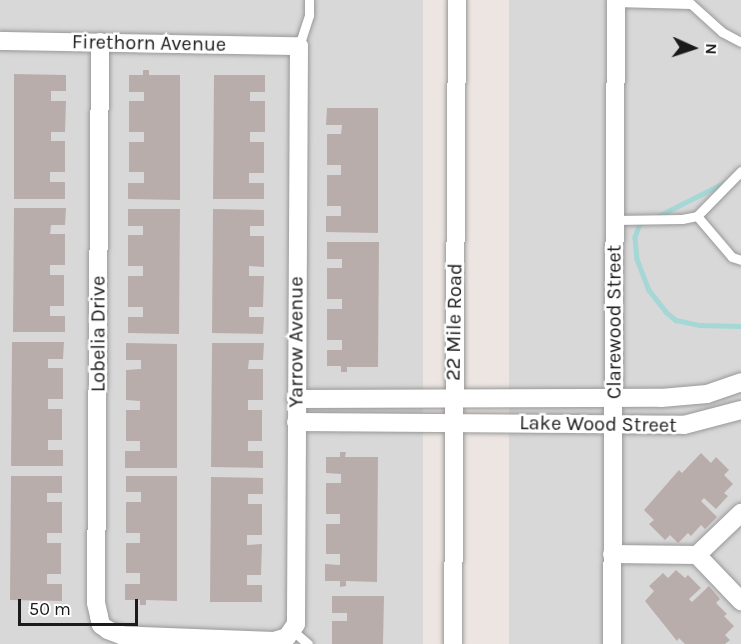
<!DOCTYPE html>
<html>
<head>
<meta charset="utf-8">
<style>
	body { margin:0 }
	#map { position:relative; width:741px; height:644px; overflow:hidden; background:#ece5e1; font-family:Karla,sans-serif }
	div>[style] { position:absolute }
	.residential>* { inset:0; background:#d9d8d8; transform-origin:0 0 }
	.stream>* { height:4.5px; margin:-2.25px; padding:0 2.25px; transform-origin:2.25px; border-radius:2.25px; background:#a4d7d5 }
	.building>* { inset:0; background:#b8adab }
	.roads { filter:drop-shadow(0 0 2px #989898) drop-shadow(0 0 2px #989898) }
	.service>* { height:9px; margin:-4.5px; padding:0 4.5px; transform-origin:4.5px; border-radius:4.5px; background:#fff }
	.minor>* { height:18px; margin:-9px; padding:0 9px; transform-origin:9px; border-radius:9px; background:#fff }
	span { translate:-50% -50%; white-space:nowrap; text-align:center; line-height:1.15; -webkit-text-stroke:5px #fff; paint-order:stroke }
	.street-label { font-size:20px; color:#1b1b1b }
	.north { position:absolute; left:663px; top:18px; width:60px; height:60px; -webkit-text-stroke:4px #fff; paint-order:stroke; rotate:93deg; font-size:16px; font-weight:700; line-height:24px; text-align:center; color:#1b1b1b }
	.north::after { content:''; display:block; margin:auto; width:21px; height:27px; background:#1b1b1b; clip-path:polygon(50% 0,100% 100%,50% 72%,0 100%) }
	.scale { position:absolute; left:18px; top:599px; width:120px; height:27px; box-sizing:border-box; border:3px solid #1b1b1b; border-top:0; padding-left:8px; font-size:18px; line-height:21px; white-space:nowrap; color:#1b1b1b; -webkit-text-stroke:4px #fff; paint-order:stroke }
</style>
</head>
<body>
<div id="map">
	<div class="residential">
		<i style="left:0;top:0;width:423px;height:644px"></i>
		<i style="left:509px;top:0;width:232px;height:644px"></i>
	</div>
	<div class="stream">
		<i style="left:658px;top:216px;width:78px;rotate:-26.6deg"></i>
		<i style="left:645px;top:222px;width:5px;rotate:158deg"></i>
		<i style="left:640px;top:224px;width:14px;rotate:111deg"></i>
		<i style="left:635px;top:237px;width:22px;rotate:85deg"></i>
		<i style="left:637px;top:259px;width:33px;rotate:69deg"></i>
		<i style="left:649px;top:290px;width:28px;rotate:52deg"></i>
		<i style="left:666px;top:312px;width:13px;rotate:39deg"></i>
		<i style="left:676px;top:320px;width:24px;rotate:12deg"></i>
		<i style="left:699px;top:325px;width:42px;rotate:1.4deg"></i>
	</div>
	<div class="building">
		<i style="clip-path:polygon(143px 70px,149px 70px,149px 75px,180px 75px,180px 200px,128px 199px,128px 183px,144px 183px,144px 172px,129px 172px,129px 142px,144px 142px,144px 132px,129px 132px,129px 101px,144px 101px,144px 92px,129px 92px,129px 75px,143px 75px)"></i>
		<i style="clip-path:polygon(14px 74px,66px 75px,66px 91px,51px 91px,51px 101px,66px 101px,65px 132px,51px 132px,51px 141px,65px 141px,65px 172px,50px 172px,50px 182px,65px 182px,65px 199px,14px 199px)"></i>
		<i style="clip-path:polygon(214px 75px,265px 75px,265px 92px,250px 92px,250px 101px,265px 101px,265px 132px,250px 132px,250px 142px,264px 142px,264px 173px,249px 173px,249px 183px,264px 183px,264px 199px,213px 199px)"></i>
		<i style="clip-path:polygon(327px 108px,378px 108px,378px 233px,326px 232px,326px 216px,341px 216px,341px 206px,327px 206px,327px 175px,341px 175px,341px 165px,327px 165px,327px 134px,341px 134px,342px 125px,326px 125px)"></i>
		<i style="clip-path:polygon(14px 208px,66px 208px,65px 225px,51px 225px,50px 234px,65px 234px,65px 265px,50px 265px,50px 275px,64px 275px,64px 306px,50px 306px,50px 316px,65px 316px,65px 332px,13px 332px)"></i>
		<i style="clip-path:polygon(128px 209px,180px 209px,179px 334px,128px 333px,128px 317px,143px 317px,143px 307px,128px 307px,128px 276px,143px 276px,143px 266px,128px 266px,128px 235px,143px 235px,143px 226px,128px 226px)"></i>
		<i style="clip-path:polygon(213px 209px,264px 210px,264px 226px,250px 226px,250px 236px,264px 236px,264px 267px,249px 266px,249px 276px,264px 276px,263px 307px,249px 307px,249px 317px,264px 317px,263px 334px,212px 333px)"></i>
		<i style="clip-path:polygon(327px 242px,379px 242px,378px 367px,347px 367px,347px 372px,341px 372px,341px 366px,327px 366px,327px 350px,342px 350px,342px 340px,327px 340px,327px 309px,342px 309px,342px 299px,327px 299px,327px 268px,342px 268px,342px 259px,327px 259px)"></i>
		<i style="clip-path:polygon(12px 342px,64px 342px,63px 359px,48px 359px,48px 368px,63px 368px,63px 399px,48px 399px,48px 409px,62px 409px,62px 440px,48px 440px,48px 450px,63px 450px,63px 466px,11px 466px)"></i>
		<i style="clip-path:polygon(126px 343px,177px 344px,177px 468px,125px 468px,125px 451px,140px 451px,140px 441px,126px 441px,126px 410px,140px 410px,140px 401px,126px 400px,126px 370px,141px 369px,141px 360px,126px 360px)"></i>
		<i style="clip-path:polygon(212px 343px,264px 343px,263px 360px,249px 360px,248px 369px,263px 369px,263px 400px,248px 400px,248px 410px,262px 410px,262px 441px,248px 441px,248px 451px,263px 451px,263px 468px,211px 467px)"></i>
		<i style="clip-path:polygon(340px 452px,346px 452px,345px 457px,378px 457px,377px 582px,346px 581px,346px 586px,340px 587px,340px 581px,325px 581px,325px 564px,340px 565px,340px 554px,326px 554px,326px 524px,340px 524px,340px 514px,326px 514px,326px 483px,341px 483px,341px 474px,326px 473px,326px 457px,340px 457px)"></i>
		<i style="clip-path:polygon(701px 453px,711px 463px,716px 457px,729px 470px,724px 475px,733px 484px,724px 493px,728px 496px,716px 509px,704px 498px,701px 501px,717px 517px,705px 529px,701px 525px,691px 536px,688px 533px,678px 543px,670px 535px,665px 540px,649px 524px,654px 520px,644px 510px,679px 470px,682px 473px)"></i>
		<i style="clip-path:polygon(11px 476px,62px 476px,62px 493px,47px 493px,47px 502px,62px 502px,62px 533px,47px 533px,47px 543px,61px 543px,61px 574px,47px 574px,47px 584px,62px 584px,62px 601px,10px 600px)"></i>
		<i style="clip-path:polygon(126px 476px,177px 476px,177px 601px,146px 600px,146px 605px,140px 605px,140px 600px,125px 600px,125px 584px,140px 584px,140px 573px,126px 573px,126px 543px,140px 543px,140px 533px,126px 533px,126px 502px,141px 502px,141px 492px,126px 492px)"></i>
		<i style="clip-path:polygon(211px 477px,263px 478px,263px 494px,248px 494px,248px 504px,262px 504px,262px 535px,247px 535px,247px 545px,262px 544px,261px 575px,247px 575px,247px 585px,262px 585px,262px 602px,210px 602px)"></i>
		<i style="clip-path:polygon(676px 570px,685px 578px,688px 575px,701px 588px,689px 599px,692px 602px,709px 586px,720px 599px,716px 603px,727px 614px,724px 616px,734px 626px,725px 635px,730px 640px,725px 644px,685px 644px,679px 638px,677px 641px,645px 601px,654px 591px,649px 586px,663px 573px,668px 578px)"></i>
		<i style="clip-path:polygon(332px 596px,384px 596px,383px 644px,332px 644px,332px 621px,347px 621px,347px 613px,332px 613px)"></i>
	</div>
	<div class="roads">
		<div class="service">
			<i style="left:615px;top:2px;width:76px;rotate:1.5deg"></i>
			<i style="left:691px;top:4px;width:42px;rotate:42.1deg"></i>
			<i style="left:722px;top:32px;width:21px;rotate:28deg"></i>
			<i style="left:299px;top:46px;width:33px;rotate:-72deg"></i>
			<i style="left:309px;top:15px;width:15px;rotate:-90deg"></i>
			<i style="left:697px;top:216px;width:54px;rotate:49.5deg"></i>
			<i style="left:732px;top:257px;width:9px;rotate:18deg"></i>
			<i style="left:614px;top:220px;width:68px;rotate:-0.8deg"></i>
			<i style="left:682px;top:219px;width:15px;rotate:-11deg"></i>
			<i style="left:697px;top:216px;width:63px;rotate:-45.6deg"></i>
			<i style="left:292px;top:630px;width:21px;rotate:41deg"></i>
		</div>
		<div class="minor">
			<i style="left:0;top:41px;width:299px;rotate:1deg"></i>
			<i style="left:299px;top:46px;width:570px;rotate:90.3deg"></i>
			<i style="left:296px;top:616px;width:8px;rotate:90deg"></i>
			<i style="left:296px;top:624px;width:16px;rotate:125deg"></i>
			<i style="left:287px;top:637px;width:14px;rotate:163deg"></i>
			<i style="left:274px;top:641px;width:153px;rotate:-177.8deg"></i>
			<i style="left:121px;top:635px;width:14px;rotate:-159deg"></i>
			<i style="left:108px;top:630px;width:9px;rotate:-144deg"></i>
			<i style="left:101px;top:625px;width:9px;rotate:-103deg"></i>
			<i style="left:99px;top:616px;width:13px;rotate:-103deg"></i>
			<i style="left:96px;top:603px;width:561px;rotate:-89.59deg"></i>
			<i style="left:296px;top:399px;width:365px;rotate:-0.2deg"></i>
			<i style="left:661px;top:398px;width:46px;rotate:-5deg"></i>
			<i style="left:707px;top:394px;width:36px;rotate:-19deg"></i>
			<i style="left:296px;top:422px;width:388px;rotate:0.4deg"></i>
			<i style="left:684px;top:425px;width:59px;rotate:-14.7deg"></i>
			<i style="left:612px;top:554px;width:85px;rotate:0.7deg"></i>
			<i style="left:697px;top:555px;width:61px;rotate:-43.7deg"></i>
			<i style="left:697px;top:555px;width:64px;rotate:46.3deg"></i>
			<i style="left:453px;top:644px;width:644px;rotate:-89.64deg"></i>
			<i style="left:612px;top:644px;width:644px;rotate:-89.64deg"></i>
		</div>
	</div>
	<div class="street-label">
		<span style="left:149px;top:43px;rotate:1deg">Firethorn Avenue</span>
		<span style="left:454px;top:322px;rotate:-89deg">22 Mile Road</span>
		<span style="left:614px;top:322px;rotate:-90deg">Clarewood Street</span>
		<span style="left:98px;top:334px;rotate:-90deg">Lobelia Drive</span>
		<span style="left:296px;top:342px;rotate:-90deg">Yarrow Avenue</span>
		<span style="left:598px;top:424px;rotate:1deg">Lake Wood Street</span>
	</div>
	<div class="north">N</div>
	<div class="scale">50 m</div>
</div>
</body>
</html>
